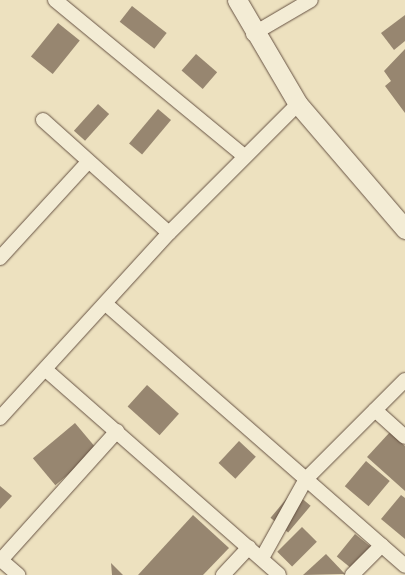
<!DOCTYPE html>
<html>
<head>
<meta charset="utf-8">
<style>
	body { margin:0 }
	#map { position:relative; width:405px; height:575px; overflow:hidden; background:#ede1bf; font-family:"Libre Caslon Text",serif }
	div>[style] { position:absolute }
	.building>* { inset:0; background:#978670; transform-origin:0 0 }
	.roads { filter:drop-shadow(0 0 1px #665243) drop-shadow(0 0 1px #665243) }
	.street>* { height:14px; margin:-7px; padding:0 7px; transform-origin:7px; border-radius:7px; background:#f3ecd5 }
	.secondary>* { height:19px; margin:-9.5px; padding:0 9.5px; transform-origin:9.5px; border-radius:9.5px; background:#f3ecd5 }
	span { translate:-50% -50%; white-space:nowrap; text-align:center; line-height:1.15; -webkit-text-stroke:4px #f3ecd5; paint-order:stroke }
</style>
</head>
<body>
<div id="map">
	<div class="building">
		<i style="left:132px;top:6px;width:44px;height:20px;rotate:38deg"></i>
		<i style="clip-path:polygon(405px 15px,405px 41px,394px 50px,381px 33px)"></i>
		<i style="left:58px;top:23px;width:28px;height:43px;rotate:39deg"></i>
		<i style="clip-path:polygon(405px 49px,405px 113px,385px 86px,391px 81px,384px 71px)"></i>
		<i style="left:196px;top:54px;width:28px;height:22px;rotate:41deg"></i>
		<i style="left:98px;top:104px;width:15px;height:36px;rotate:42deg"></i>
		<i style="left:158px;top:109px;width:17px;height:45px;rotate:40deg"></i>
		<i style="left:147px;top:385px;width:43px;height:29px;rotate:42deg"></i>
		<i style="left:75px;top:423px;width:35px;height:55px;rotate:50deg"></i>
		<i style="clip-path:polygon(390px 432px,405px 446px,405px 491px,367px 457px)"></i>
		<i style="left:239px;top:441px;width:23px;height:30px;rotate:43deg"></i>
		<i style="left:366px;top:461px;width:31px;height:33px;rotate:40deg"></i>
		<i style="clip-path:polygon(0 486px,12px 496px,0 509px)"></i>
		<i style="left:293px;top:491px;width:23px;height:35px;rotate:40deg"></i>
		<i style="clip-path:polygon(401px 495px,405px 498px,405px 539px,381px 519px)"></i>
		<i style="clip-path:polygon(193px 515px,229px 548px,203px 575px,138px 575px)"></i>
		<i style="left:302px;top:527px;width:21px;height:35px;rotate:45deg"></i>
		<i style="left:355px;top:534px;width:21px;height:29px;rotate:39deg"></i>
		<i style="clip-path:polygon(326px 554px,345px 574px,303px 575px)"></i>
		<i style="clip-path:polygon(111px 563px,123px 575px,112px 575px)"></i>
	</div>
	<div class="roads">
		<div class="street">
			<i style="left:55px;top:0;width:245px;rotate:39.5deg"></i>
			<i style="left:253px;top:34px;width:67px;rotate:-30.4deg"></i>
			<i style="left:43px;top:120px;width:169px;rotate:41.9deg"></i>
			<i style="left:0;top:258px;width:129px;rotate:-47.5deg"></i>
			<i style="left:107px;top:305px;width:396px;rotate:41.2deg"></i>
			<i style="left:46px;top:370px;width:310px;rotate:41.3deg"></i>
			<i style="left:375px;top:410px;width:40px;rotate:42deg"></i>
			<i style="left:0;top:418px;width:251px;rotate:-47.6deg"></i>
			<i style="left:169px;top:233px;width:182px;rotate:-45deg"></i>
			<i style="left:262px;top:558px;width:90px;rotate:-60.9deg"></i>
			<i style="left:306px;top:479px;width:140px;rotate:-45deg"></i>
			<i style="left:1px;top:560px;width:23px;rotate:41deg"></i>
			<i style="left:0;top:561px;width:175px;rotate:-48deg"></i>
			<i style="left:223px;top:575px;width:38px;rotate:-47deg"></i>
			<i style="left:352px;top:575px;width:42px;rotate:-45deg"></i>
		</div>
		<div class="secondary">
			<i style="left:237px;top:0;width:121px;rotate:59.6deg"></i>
			<i style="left:298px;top:104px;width:165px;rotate:49.4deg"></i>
		</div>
	</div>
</div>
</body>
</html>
